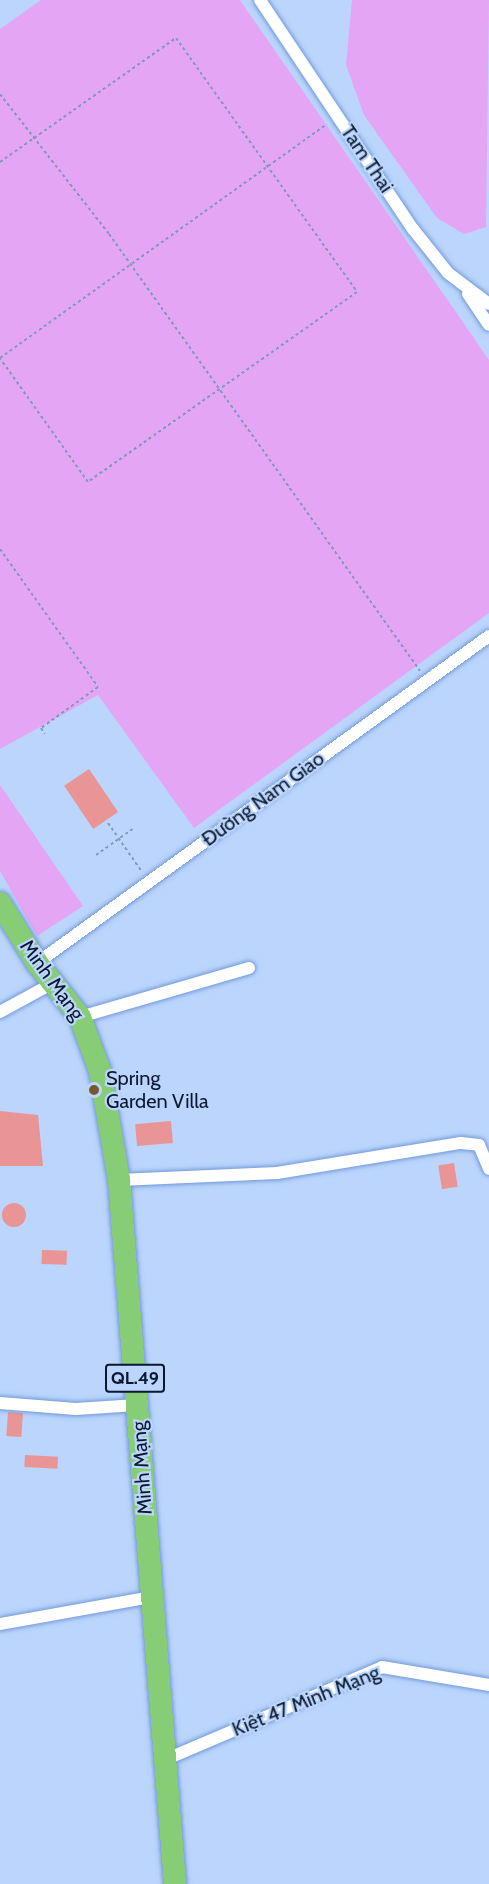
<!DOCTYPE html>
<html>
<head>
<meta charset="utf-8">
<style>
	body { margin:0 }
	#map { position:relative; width:489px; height:1884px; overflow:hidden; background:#bbd5fc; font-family:Cabin,sans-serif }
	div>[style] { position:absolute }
	.green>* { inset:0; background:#e5a5f5 }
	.building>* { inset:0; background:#ea9595; transform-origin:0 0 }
	.round { border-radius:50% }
	.path>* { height:2px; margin-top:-1px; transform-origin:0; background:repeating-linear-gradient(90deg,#8298bb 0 3px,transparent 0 6px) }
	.roads { filter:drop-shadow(0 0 2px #739ad9) drop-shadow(0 0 2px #739ad9) }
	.street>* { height:12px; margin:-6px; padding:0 6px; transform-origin:6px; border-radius:6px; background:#fff }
	.highway>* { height:22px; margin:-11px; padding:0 11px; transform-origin:11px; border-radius:11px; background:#86cd75 }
	.dots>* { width:16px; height:16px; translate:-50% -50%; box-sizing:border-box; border:3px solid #bbd5fc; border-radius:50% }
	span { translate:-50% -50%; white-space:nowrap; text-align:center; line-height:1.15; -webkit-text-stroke:4.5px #bbd5fc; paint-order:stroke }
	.shield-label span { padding:2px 4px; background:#bbd5fc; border:2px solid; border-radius:4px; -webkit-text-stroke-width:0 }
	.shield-label { font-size:18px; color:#0a1931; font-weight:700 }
	.street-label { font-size:20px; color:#0a1931 }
	.poi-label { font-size:20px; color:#0a1931 }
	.left { translate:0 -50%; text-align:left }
</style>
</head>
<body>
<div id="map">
	<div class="green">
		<i style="clip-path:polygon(41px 0,240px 0,489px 360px,489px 613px,194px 828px,98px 695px,0 749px,0 29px)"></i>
		<i style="clip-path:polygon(352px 0,489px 0,486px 227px,464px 234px,437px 218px,364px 115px,346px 65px)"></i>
		<i style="clip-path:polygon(0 785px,83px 906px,37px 936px,0 871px)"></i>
	</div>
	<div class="building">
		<i style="left:89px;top:769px;width:52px;height:30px;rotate:56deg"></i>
		<i style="clip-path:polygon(0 1111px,38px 1115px,43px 1166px,0 1166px)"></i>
		<i style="left:171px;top:1121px;width:22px;height:36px;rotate:85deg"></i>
		<i style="left:454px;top:1163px;width:24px;height:16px;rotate:81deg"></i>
		<i class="round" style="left:2px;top:1203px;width:24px;height:24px"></i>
		<i style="left:42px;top:1250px;width:25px;height:14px;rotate:2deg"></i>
		<i style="left:8px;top:1412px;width:15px;height:24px;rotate:4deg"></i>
		<i style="left:25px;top:1455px;width:33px;height:12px;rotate:3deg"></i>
	</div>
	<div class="path">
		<i style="left:0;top:94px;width:177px;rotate:52.1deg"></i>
		<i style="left:109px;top:234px;width:536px;rotate:54.56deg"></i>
		<i style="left:0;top:162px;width:215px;rotate:-35.2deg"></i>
		<i style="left:176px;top:38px;width:312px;rotate:54.5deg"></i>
		<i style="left:357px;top:292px;width:329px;rotate:144.8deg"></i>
		<i style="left:88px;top:482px;width:152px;rotate:-125.4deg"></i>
		<i style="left:0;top:358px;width:402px;rotate:-35.6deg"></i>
		<i style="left:0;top:549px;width:169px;rotate:54.6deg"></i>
		<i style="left:98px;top:687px;width:70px;rotate:144.3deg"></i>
		<i style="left:41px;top:728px;width:7px;rotate:56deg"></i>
		<i style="left:108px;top:823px;width:60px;rotate:55.2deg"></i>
		<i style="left:96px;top:855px;width:47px;rotate:-35.4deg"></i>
	</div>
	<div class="roads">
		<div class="street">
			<i style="left:260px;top:0;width:275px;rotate:56.3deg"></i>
			<i style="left:413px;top:229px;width:56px;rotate:51.5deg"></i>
			<i style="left:448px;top:273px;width:51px;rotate:37.1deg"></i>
			<i style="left:468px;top:294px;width:37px;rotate:56deg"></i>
			<i style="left:37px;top:963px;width:558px;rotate:-35.88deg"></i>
			<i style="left:0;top:1012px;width:63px;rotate:-28.6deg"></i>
			<i style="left:80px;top:1017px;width:176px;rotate:-16.2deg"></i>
			<i style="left:119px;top:1180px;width:158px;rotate:-2.5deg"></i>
			<i style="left:277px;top:1173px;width:186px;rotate:-9.3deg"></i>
			<i style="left:461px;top:1143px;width:18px;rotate:6deg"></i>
			<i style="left:479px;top:1145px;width:26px;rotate:67deg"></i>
			<i style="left:0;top:1403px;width:76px;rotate:4.5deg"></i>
			<i style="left:76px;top:1409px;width:61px;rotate:-3.8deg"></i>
			<i style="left:0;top:1624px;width:154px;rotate:-10.1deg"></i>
			<i style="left:162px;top:1761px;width:239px;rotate:-23.1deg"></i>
			<i style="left:382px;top:1667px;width:109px;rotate:9.5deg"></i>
		</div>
		<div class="highway">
			<i style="left:0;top:903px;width:70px;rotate:58.3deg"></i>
			<i style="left:37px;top:963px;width:69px;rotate:51.5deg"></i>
			<i style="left:80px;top:1017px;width:58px;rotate:69.7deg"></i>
			<i style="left:100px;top:1071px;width:111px;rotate:80.1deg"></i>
			<i style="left:119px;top:1180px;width:706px;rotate:85.45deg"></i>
		</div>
	</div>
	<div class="dots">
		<i style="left:94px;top:1090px;background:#745a2c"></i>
	</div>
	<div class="shield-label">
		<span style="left:135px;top:1378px">QL.49</span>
	</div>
	<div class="street-label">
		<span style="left:367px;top:159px;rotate:56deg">Tam Thai</span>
		<span style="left:263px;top:799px;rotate:-36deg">Đường Nam Giao</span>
		<span style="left:52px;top:980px;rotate:54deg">Minh Mạng</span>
		<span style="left:142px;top:1468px;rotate:-94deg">Minh Mạng</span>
		<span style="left:306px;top:1701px;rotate:-22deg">Kiệt 47 Minh Mạng</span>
	</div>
	<div class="poi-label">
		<span class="left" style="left:106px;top:1090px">Spring<br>Garden Villa</span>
	</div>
</div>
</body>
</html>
